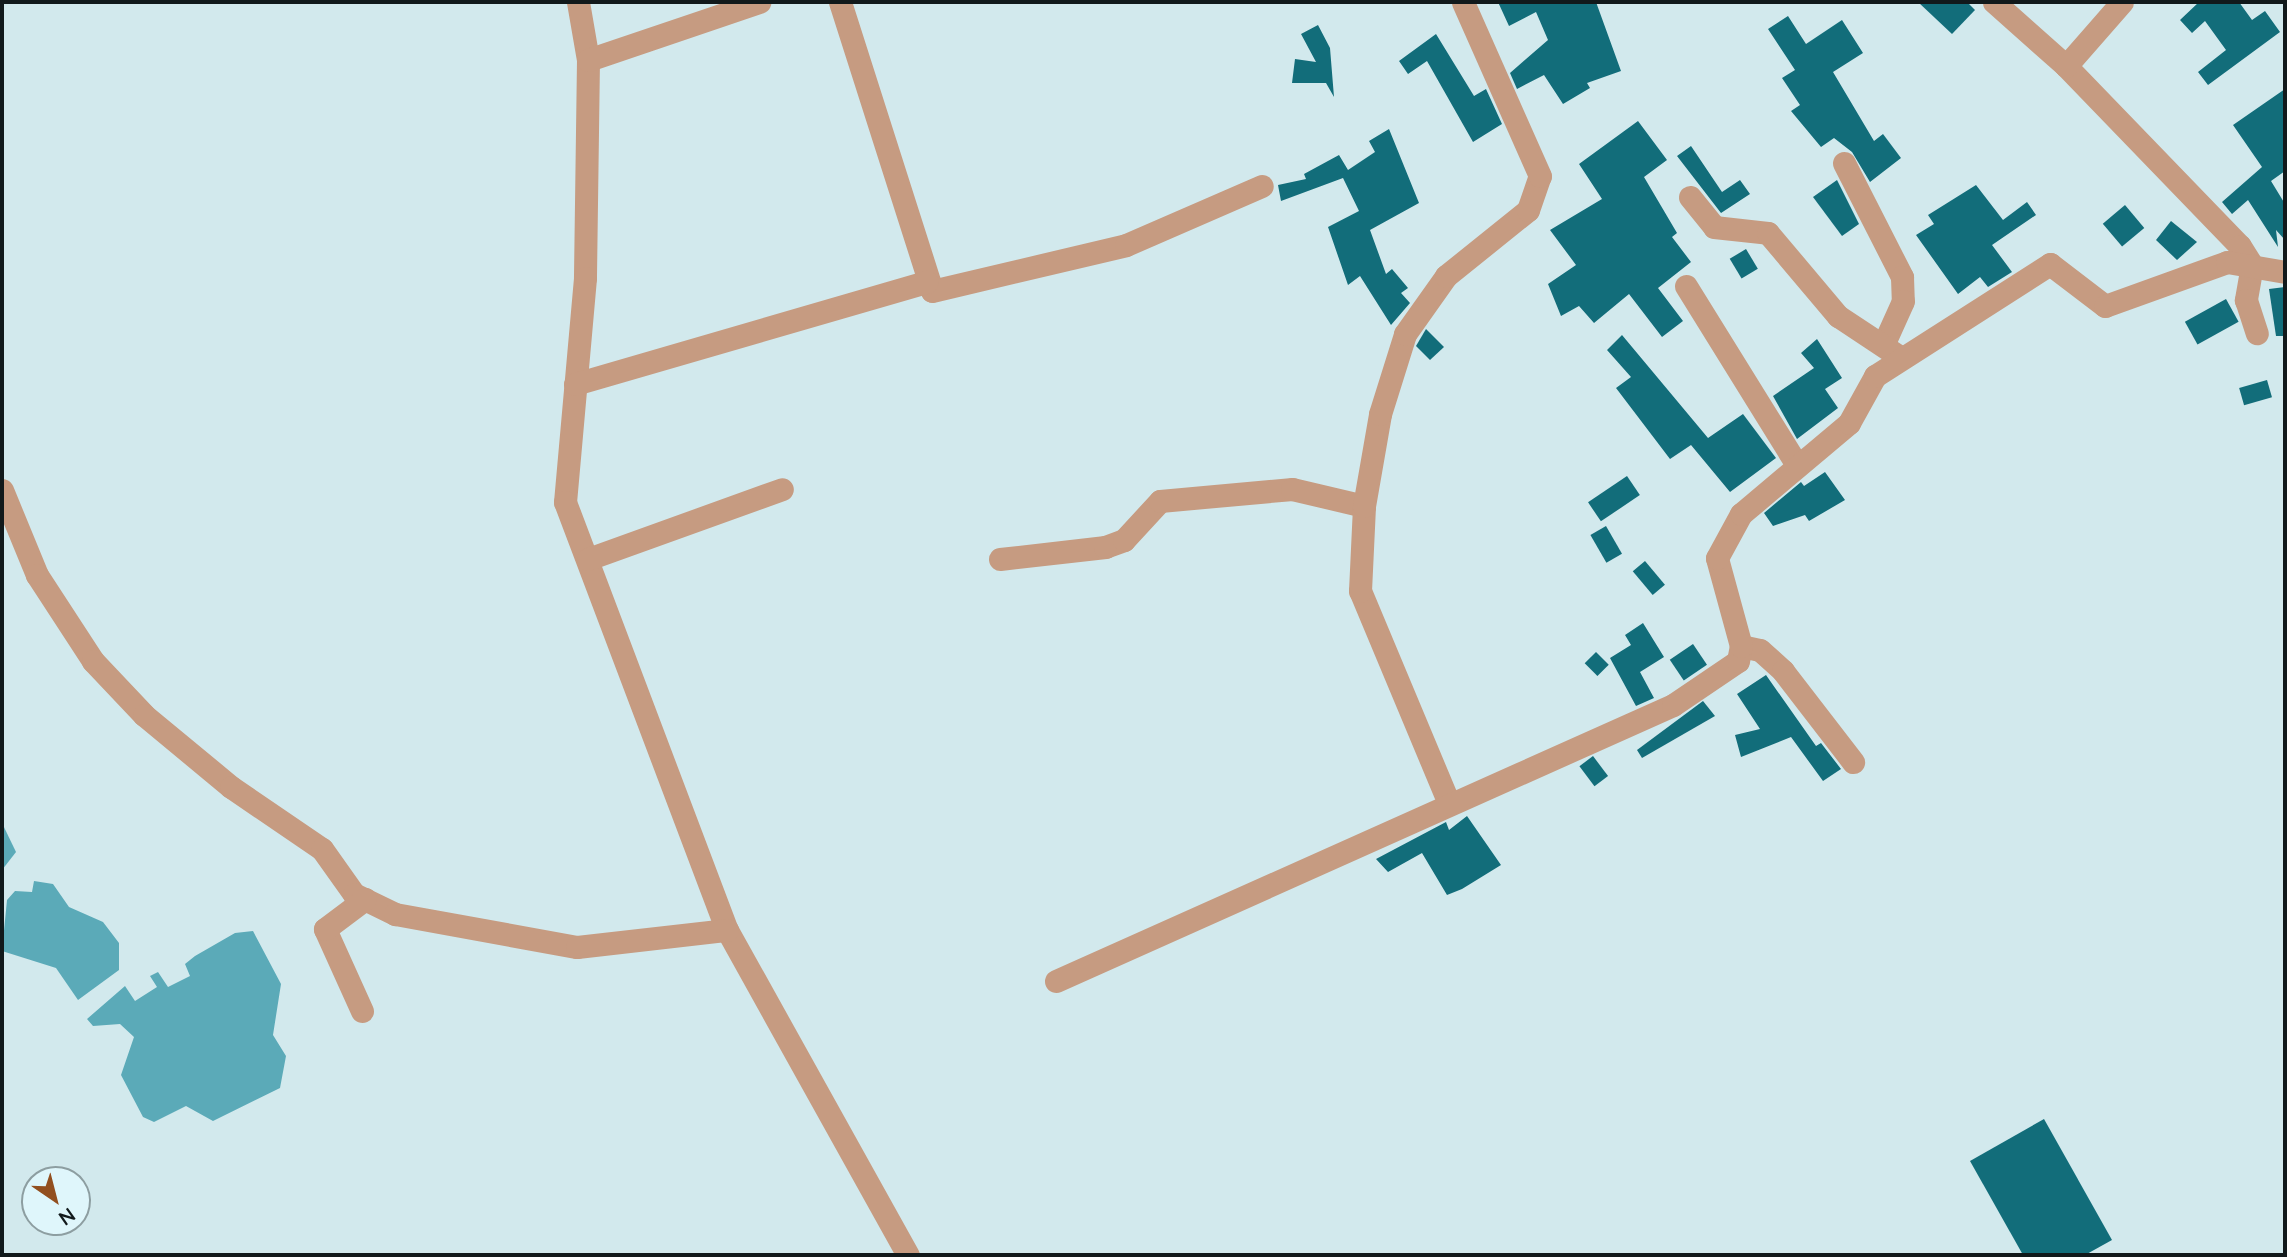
<!DOCTYPE html>
<html>
<head>
<meta charset="utf-8">
<style>
	body { margin:0 }
	#map { position:relative; width:2287px; height:1257px; overflow:hidden; background:#d2e9ed; font-family:Lato,sans-serif }
	div>[style] { position:absolute }
	.water>* { inset:0; background:#5baab8 }
	.building>* { inset:0; background:#126d7a; transform-origin:0 0 }
	.minor>* { height:23px; margin:-11.5px; padding:0 11.5px; transform-origin:11.5px; border-radius:11.5px; background:#c69b81 }
	span { translate:-50% -50%; white-space:nowrap; text-align:center; line-height:1.15; -webkit-text-stroke:7px #dff6fb; paint-order:stroke }
	.frame { position:absolute; inset:0; border:4px solid #11191b; pointer-events:none }
	.north { position:absolute; left:21px; top:1166px; width:70px; height:70px; box-sizing:border-box; background:#dff6fb; border:2px solid #8d9ea1; border-radius:50%; rotate:145deg; font-size:19px; font-weight:700; line-height:28px; text-align:center; color:#11191b }
	.north::after { content:''; display:block; margin:auto; width:24px; height:32px; background:#924f1f; clip-path:polygon(50% 0,100% 100%,50% 72%,0 100%) }
</style>
</head>
<body>
<div id="map">
	<div class="water">
		<i style="clip-path:polygon(2px 823px,16px 852px,2px 870px)"></i>
		<i style="clip-path:polygon(34px 881px,53px 884px,69px 907px,103px 922px,119px 943px,119px 970px,78px 1000px,56px 968px,2px 951px,7px 900px,15px 891px,32px 892px)"></i>
		<i style="clip-path:polygon(253px 931px,281px 984px,273px 1035px,286px 1056px,280px 1088px,213px 1121px,186px 1106px,154px 1122px,143px 1117px,121px 1075px,134px 1037px,120px 1024px,93px 1026px,87px 1019px,125px 986px,135px 1001px,157px 987px,150px 976px,158px 972px,168px 987px,190px 976px,185px 964px,195px 956px,235px 933px)"></i>
	</div>
	<div class="building">
		<i style="clip-path:polygon(1498px 2px,1596px 2px,1621px 71px,1587px 83px,1590px 88px,1563px 104px,1544px 75px,1517px 89px,1510px 73px,1548px 40px,1536px 12px,1509px 26px)"></i>
		<i style="clip-path:polygon(1918px 2px,1967px 2px,1975px 10px,1952px 34px)"></i>
		<i style="clip-path:polygon(2199px 2px,2239px 2px,2252px 20px,2265px 11px,2280px 32px,2208px 85px,2198px 72px,2226px 50px,2205px 21px,2192px 33px,2180px 20px)"></i>
		<i style="clip-path:polygon(1788px 16px,1806px 44px,1842px 20px,1863px 53px,1833px 72px,1874px 141px,1883px 134px,1901px 158px,1870px 182px,1852px 152px,1834px 138px,1821px 147px,1791px 111px,1800px 105px,1782px 78px,1795px 70px,1768px 29px)"></i>
		<i style="clip-path:polygon(1318px 25px,1330px 48px,1334px 97px,1326px 83px,1292px 83px,1295px 59px,1316px 62px,1301px 34px)"></i>
		<i style="clip-path:polygon(1436px 34px,1474px 96px,1486px 89px,1502px 124px,1473px 142px,1427px 61px,1408px 74px,1399px 61px)"></i>
		<i style="clip-path:polygon(2285px 89px,2285px 171px,2271px 181px,2285px 204px,2285px 240px,2276px 230px,2278px 247px,2248px 200px,2232px 214px,2222px 202px,2262px 167px,2233px 125px)"></i>
		<i style="clip-path:polygon(1638px 121px,1667px 160px,1644px 177px,1677px 233px,1672px 237px,1691px 262px,1658px 288px,1683px 321px,1662px 337px,1629px 294px,1594px 323px,1579px 306px,1561px 316px,1548px 284px,1576px 265px,1550px 230px,1602px 199px,1579px 164px)"></i>
		<i style="clip-path:polygon(1389px 129px,1419px 203px,1370px 230px,1386px 274px,1392px 269px,1408px 288px,1401px 293px,1410px 303px,1391px 325px,1360px 276px,1348px 285px,1328px 227px,1359px 211px,1343px 178px,1281px 201px,1278px 185px,1306px 179px,1304px 174px,1339px 155px,1348px 170px,1375px 152px,1369px 141px)"></i>
		<i style="clip-path:polygon(1691px 146px,1722px 192px,1740px 180px,1750px 194px,1721px 213px,1677px 156px)"></i>
		<i style="clip-path:polygon(1837px 180px,1859px 224px,1842px 236px,1813px 197px)"></i>
		<i style="clip-path:polygon(1976px 185px,2003px 220px,2027px 202px,2036px 215px,1992px 245px,2012px 272px,1988px 287px,1980px 277px,1958px 294px,1916px 235px,1934px 224px,1928px 215px)"></i>
		<i style="left:2125px;top:205px;width:30px;height:29px;rotate:50deg"></i>
		<i style="clip-path:polygon(2171px 221px,2197px 242px,2177px 260px,2156px 240px)"></i>
		<i style="left:1746px;top:249px;width:23px;height:19px;rotate:59deg"></i>
		<i style="clip-path:polygon(2285px 287px,2285px 336px,2276px 336px,2269px 289px)"></i>
		<i style="left:2226px;top:299px;width:26px;height:47px;rotate:61deg"></i>
		<i style="clip-path:polygon(1426px 329px,1444px 347px,1430px 360px,1416px 346px)"></i>
		<i style="clip-path:polygon(1622px 335px,1708px 438px,1743px 414px,1776px 458px,1730px 492px,1691px 445px,1670px 459px,1616px 388px,1631px 377px,1607px 350px)"></i>
		<i style="clip-path:polygon(1817px 339px,1842px 378px,1825px 389px,1838px 408px,1797px 439px,1773px 396px,1814px 368px,1801px 353px)"></i>
		<i style="left:2267px;top:380px;width:18px;height:29px;rotate:74deg"></i>
		<i style="clip-path:polygon(1825px 472px,1845px 500px,1809px 521px,1805px 515px,1773px 526px,1764px 513px,1801px 482px,1804px 486px)"></i>
		<i style="left:1627px;top:476px;width:23px;height:47px;rotate:56deg"></i>
		<i style="left:1606px;top:526px;width:32px;height:18px;rotate:60deg"></i>
		<i style="left:1645px;top:561px;width:31px;height:16px;rotate:50deg"></i>
		<i style="clip-path:polygon(1643px 623px,1664px 657px,1640px 672px,1654px 698px,1636px 706px,1610px 658px,1631px 645px,1625px 635px)"></i>
		<i style="left:1693px;top:644px;width:25px;height:28px;rotate:56deg"></i>
		<i style="left:1596px;top:652px;width:18px;height:16px;rotate:45deg"></i>
		<i style="clip-path:polygon(1766px 675px,1816px 746px,1821px 743px,1841px 769px,1823px 781px,1791px 737px,1741px 757px,1735px 735px,1760px 729px,1737px 694px)"></i>
		<i style="clip-path:polygon(1703px 701px,1715px 716px,1642px 758px,1637px 750px)"></i>
		<i style="left:1593px;top:756px;width:25px;height:17px;rotate:53deg"></i>
		<i style="clip-path:polygon(1467px 816px,1501px 865px,1462px 889px,1447px 895px,1422px 853px,1388px 872px,1376px 859px,1446px 822px,1449px 830px)"></i>
		<i style="clip-path:polygon(2044px 1119px,2112px 1240px,2085px 1255px,2023px 1255px,1970px 1161px)"></i>
	</div>
	<div class="minor">
		<i style="left:578px;top:2px;width:59px;rotate:80.2deg"></i>
		<i style="left:588px;top:60px;width:218px;rotate:90.8deg"></i>
		<i style="left:585px;top:278px;width:225px;rotate:95.1deg"></i>
		<i style="left:565px;top:502px;width:458px;rotate:69.3deg"></i>
		<i style="left:727px;top:930px;width:372px;rotate:60.9deg"></i>
		<i style="left:840px;top:2px;width:303px;rotate:72.3deg"></i>
		<i style="left:932px;top:291px;width:199px;rotate:-13.3deg"></i>
		<i style="left:1126px;top:245px;width:148px;rotate:-23.5deg"></i>
		<i style="left:1994px;top:2px;width:96px;rotate:41.6deg"></i>
		<i style="left:2066px;top:66px;width:250px;rotate:46deg"></i>
		<i style="left:2240px;top:246px;width:22px;rotate:58deg"></i>
		<i style="left:2252px;top:265px;width:36px;rotate:100deg"></i>
		<i style="left:2246px;top:300px;width:35px;rotate:72deg"></i>
		<i style="left:588px;top:60px;width:181px;rotate:-18.7deg"></i>
		<i style="left:2066px;top:66px;width:85px;rotate:-48.8deg"></i>
		<i style="left:1844px;top:163px;width:128px;rotate:63deg"></i>
		<i style="left:1902px;top:277px;width:24px;rotate:88deg"></i>
		<i style="left:1903px;top:301px;width:46px;rotate:114.3deg"></i>
		<i style="left:1690px;top:197px;width:38px;rotate:51deg"></i>
		<i style="left:1714px;top:227px;width:54px;rotate:6.3deg"></i>
		<i style="left:1768px;top:233px;width:109px;rotate:49.9deg"></i>
		<i style="left:1838px;top:316px;width:74px;rotate:33.5deg"></i>
		<i style="left:1686px;top:286px;width:207px;rotate:58.2deg"></i>
		<i style="left:575px;top:384px;width:366px;rotate:-16.2deg"></i>
		<i style="left:2px;top:490px;width:92px;rotate:67.6deg"></i>
		<i style="left:37px;top:575px;width:103px;rotate:56.9deg"></i>
		<i style="left:93px;top:661px;width:74px;rotate:46.6deg"></i>
		<i style="left:144px;top:715px;width:113px;rotate:39.6deg"></i>
		<i style="left:231px;top:787px;width:110px;rotate:34.3deg"></i>
		<i style="left:322px;top:849px;width:55px;rotate:54.6deg"></i>
		<i style="left:354px;top:894px;width:46px;rotate:26deg"></i>
		<i style="left:395px;top:914px;width:185px;rotate:10.3deg"></i>
		<i style="left:577px;top:947px;width:151px;rotate:-6.5deg"></i>
		<i style="left:588px;top:559px;width:206px;rotate:-19.8deg"></i>
		<i style="left:1000px;top:559px;width:106px;rotate:-6.5deg"></i>
		<i style="left:1105px;top:547px;width:20px;rotate:-20deg"></i>
		<i style="left:1124px;top:540px;width:53px;rotate:-47.3deg"></i>
		<i style="left:1160px;top:501px;width:133px;rotate:-5.2deg"></i>
		<i style="left:1292px;top:489px;width:74px;rotate:13.3deg"></i>
		<i style="left:1741px;top:646px;width:19px;rotate:12deg"></i>
		<i style="left:1760px;top:650px;width:31px;rotate:42deg"></i>
		<i style="left:1783px;top:671px;width:115px;rotate:52.4deg"></i>
		<i style="left:1448px;top:801px;width:228px;rotate:-112.7deg"></i>
		<i style="left:1360px;top:591px;width:85px;rotate:-87.3deg"></i>
		<i style="left:1364px;top:506px;width:93px;rotate:-80.1deg"></i>
		<i style="left:1380px;top:414px;width:84px;rotate:-72.6deg"></i>
		<i style="left:1405px;top:334px;width:71px;rotate:-54.7deg"></i>
		<i style="left:1446px;top:276px;width:105px;rotate:-38.8deg"></i>
		<i style="left:1528px;top:210px;width:36px;rotate:-71deg"></i>
		<i style="left:1540px;top:176px;width:190px;rotate:-113.9deg"></i>
		<i style="left:1056px;top:981px;width:676px;rotate:-24.1deg"></i>
		<i style="left:1673px;top:705px;width:78px;rotate:-34.1deg"></i>
		<i style="left:1738px;top:661px;width:15px;rotate:-79deg"></i>
		<i style="left:1741px;top:646px;width:91px;rotate:-105.3deg"></i>
		<i style="left:1717px;top:558px;width:50px;rotate:-61.4deg"></i>
		<i style="left:1741px;top:514px;width:141px;rotate:-40.1deg"></i>
		<i style="left:1849px;top:423px;width:54px;rotate:-61deg"></i>
		<i style="left:1875px;top:376px;width:208px;rotate:-32.6deg"></i>
		<i style="left:2050px;top:264px;width:69px;rotate:37.4deg"></i>
		<i style="left:2105px;top:306px;width:130px;rotate:-19.8deg"></i>
		<i style="left:2227px;top:262px;width:59px;rotate:9.8deg"></i>
		<i style="left:362px;top:1011px;width:90px;rotate:-114.3deg"></i>
		<i style="left:325px;top:929px;width:50px;rotate:-36.9deg"></i>
	</div>
	<div class="frame"></div>
	<div class="north">N</div>
</div>
</body>
</html>
